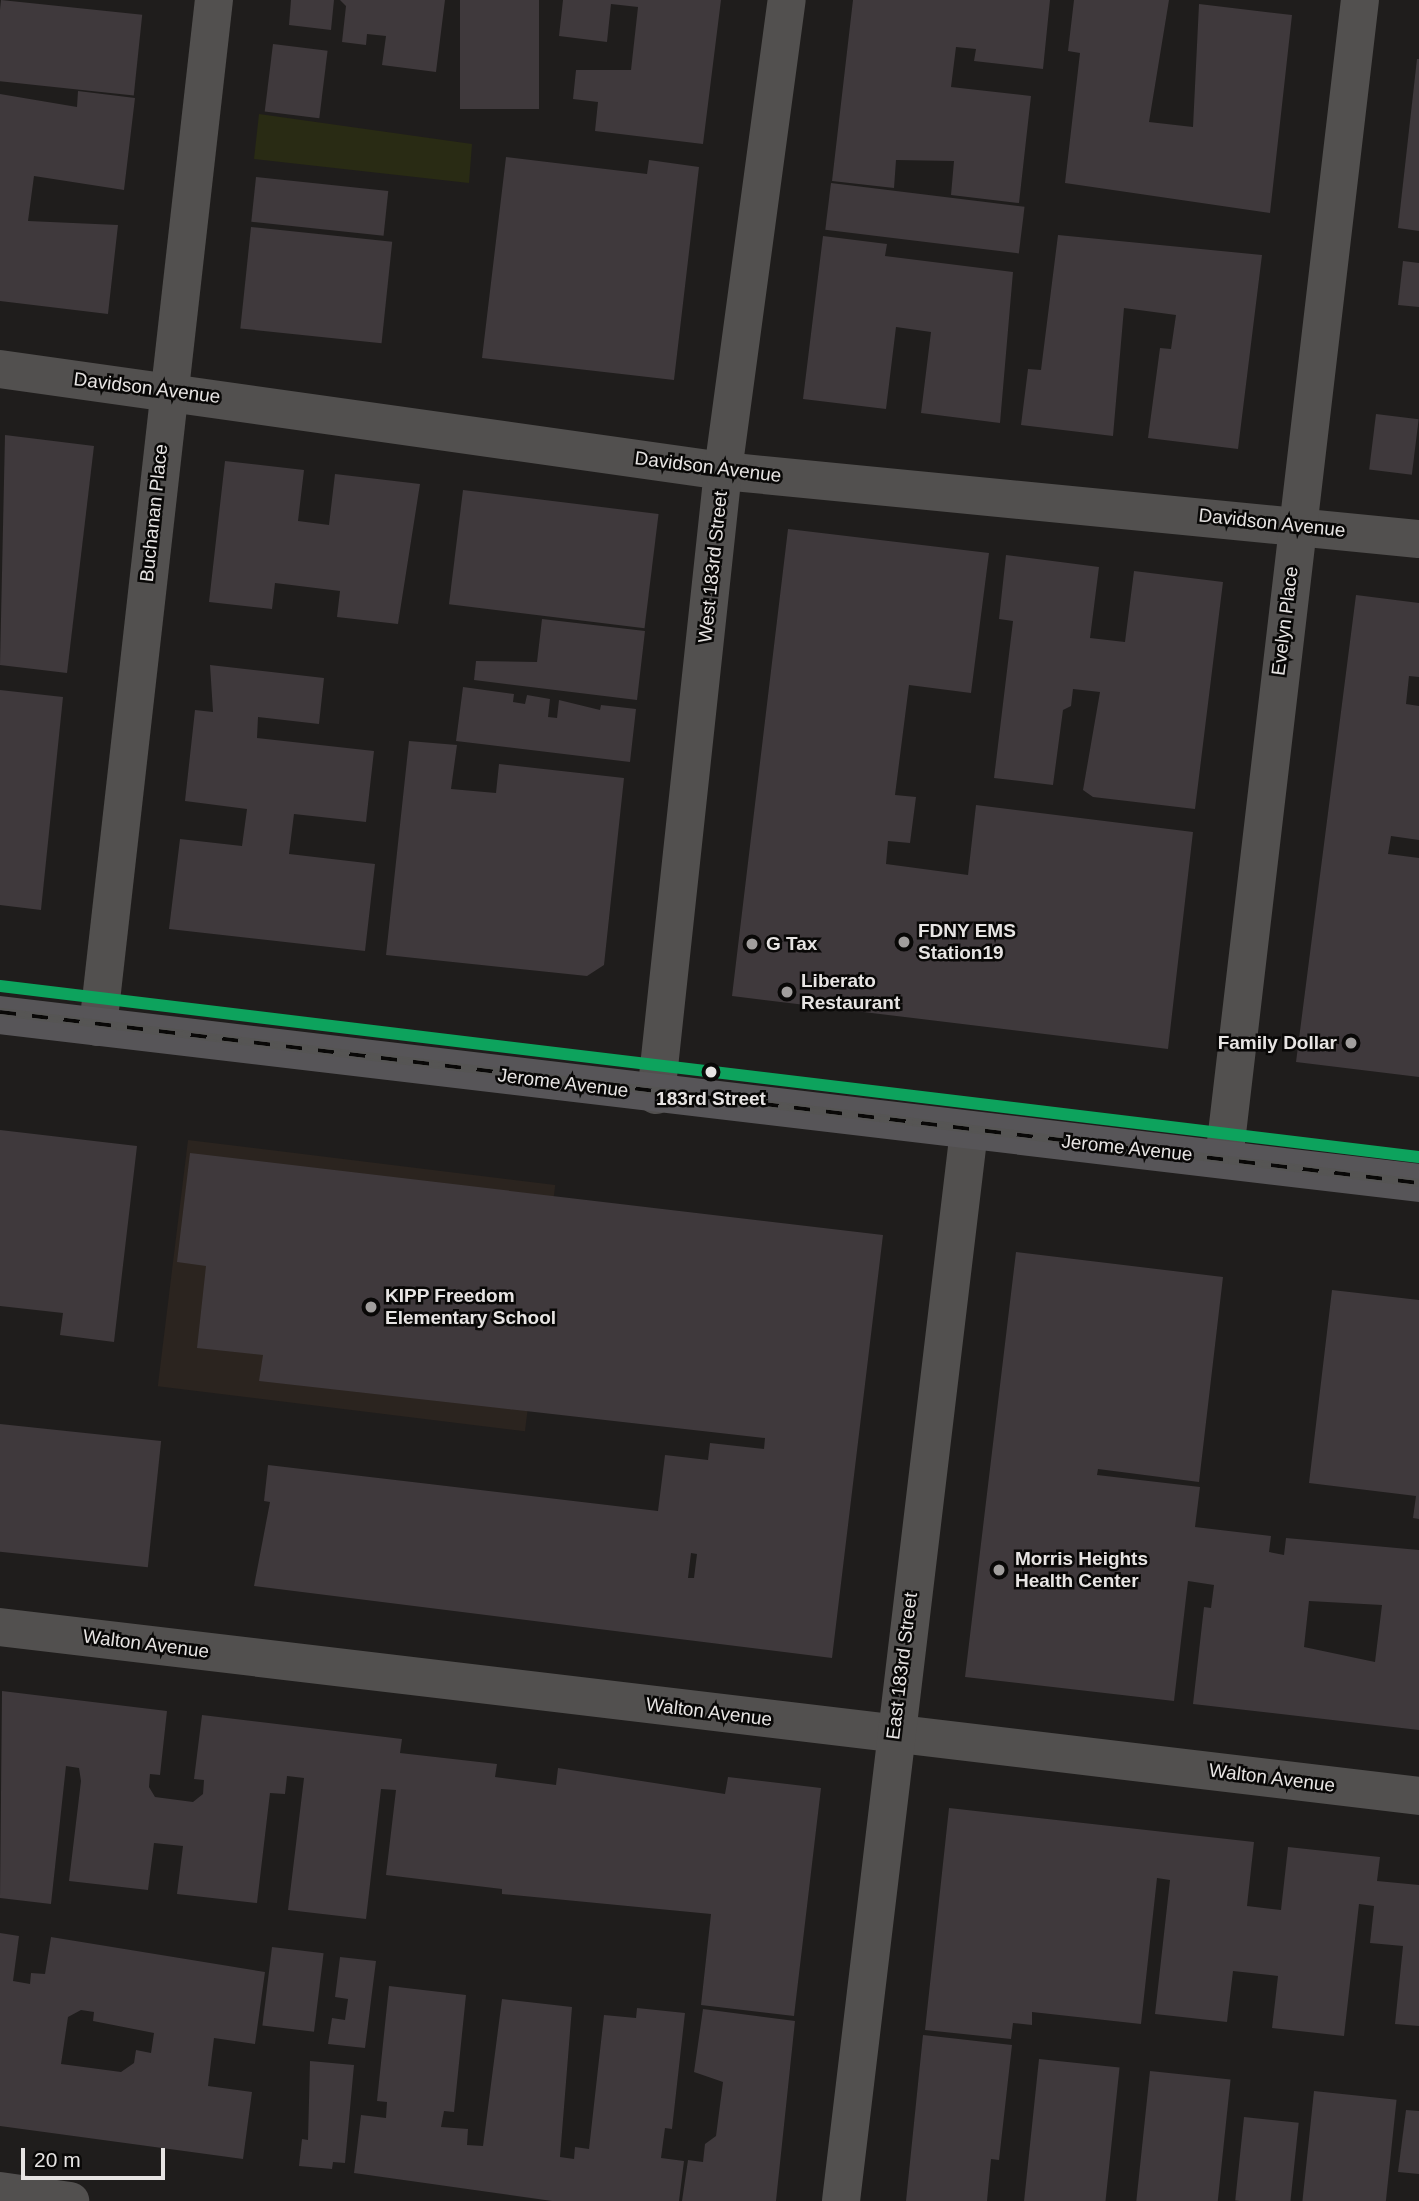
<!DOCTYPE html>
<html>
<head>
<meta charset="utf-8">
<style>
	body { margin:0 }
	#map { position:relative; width:1419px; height:2201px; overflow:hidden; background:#1f1d1c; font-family:Arial,sans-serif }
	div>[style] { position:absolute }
	.built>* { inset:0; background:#2b241f; transform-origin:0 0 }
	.green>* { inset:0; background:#292b14 }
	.building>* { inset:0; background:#3f393c; transform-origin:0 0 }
	.street>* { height:38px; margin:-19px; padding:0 19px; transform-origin:19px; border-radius:19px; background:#52504f }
	.secondary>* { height:38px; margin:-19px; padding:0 19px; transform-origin:19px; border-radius:19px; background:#575558 }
	.rail>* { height:8px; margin-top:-4px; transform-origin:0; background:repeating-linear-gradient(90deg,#090807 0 16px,#565554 0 32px); box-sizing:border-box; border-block:2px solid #565554 }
	.metro-1>* { height:12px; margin:-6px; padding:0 6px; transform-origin:6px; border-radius:6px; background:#0da35d }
	.dots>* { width:19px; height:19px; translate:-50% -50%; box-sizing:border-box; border:4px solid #090807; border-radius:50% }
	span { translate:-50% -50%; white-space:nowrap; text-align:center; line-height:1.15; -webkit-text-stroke:5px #090807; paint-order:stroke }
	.street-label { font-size:19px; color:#e7e4e3 }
	.poi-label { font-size:19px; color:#e7e4e3; font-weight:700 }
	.left { translate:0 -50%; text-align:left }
	.right { translate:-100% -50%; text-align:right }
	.stop-label { font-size:19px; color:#e7e4e3; font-weight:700 }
	.scale { position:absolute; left:21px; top:2148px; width:144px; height:32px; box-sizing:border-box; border:4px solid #e7e4e3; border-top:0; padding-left:9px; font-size:21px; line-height:24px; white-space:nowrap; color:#e7e4e3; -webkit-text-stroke:5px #090807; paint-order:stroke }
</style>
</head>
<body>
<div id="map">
	<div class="built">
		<i style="left:188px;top:1140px;width:370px;height:248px;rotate:7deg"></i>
	</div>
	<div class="green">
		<i style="clip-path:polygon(259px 114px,472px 144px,469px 183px,254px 159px)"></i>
	</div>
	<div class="building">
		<i style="left:1px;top:0;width:142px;height:81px;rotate:6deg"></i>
		<i style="clip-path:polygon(291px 0,334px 0,331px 30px,289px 25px)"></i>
		<i style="clip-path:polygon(340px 0,445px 0,436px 72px,382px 65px,386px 36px,367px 34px,366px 45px,342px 42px,346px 6px)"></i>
		<i style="left:460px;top:0;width:79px;height:109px"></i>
		<i style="clip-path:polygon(563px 0,721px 0,703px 144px,595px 131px,598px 102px,573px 99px,576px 70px,631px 70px,638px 7px,611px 4px,607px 42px,559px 36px)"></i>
		<i style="clip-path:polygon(853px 0,1050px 0,1043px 69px,974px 61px,976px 49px,956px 47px,951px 87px,1031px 96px,1019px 203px,951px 195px,954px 161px,896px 160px,894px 188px,832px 181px)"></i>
		<i style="clip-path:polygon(1074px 0,1169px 0,1149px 122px,1193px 127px,1199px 4px,1292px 15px,1270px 213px,1065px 183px,1080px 53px,1068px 51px)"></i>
		<i style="left:273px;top:44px;width:55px;height:68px;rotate:7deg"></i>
		<i style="clip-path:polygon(1417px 59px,1419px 59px,1419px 231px,1398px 228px)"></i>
		<i style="clip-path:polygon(78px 91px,135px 98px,124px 190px,34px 176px,28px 221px,118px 225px,108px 314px,0 301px,0 94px,77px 107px)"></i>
		<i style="clip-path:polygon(506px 157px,647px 174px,649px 160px,699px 167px,674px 380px,482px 358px)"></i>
		<i style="left:256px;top:177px;width:133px;height:45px;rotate:6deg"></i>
		<i style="left:831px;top:183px;width:195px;height:47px;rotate:7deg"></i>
		<i style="left:251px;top:227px;width:142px;height:102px;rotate:6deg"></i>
		<i style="clip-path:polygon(1058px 235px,1262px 255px,1238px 449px,1148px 438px,1160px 348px,1171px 349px,1176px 315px,1124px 308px,1113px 436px,1021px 425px,1028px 369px,1041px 370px)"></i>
		<i style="clip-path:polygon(823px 236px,887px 244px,885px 256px,1013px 272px,1000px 423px,921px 413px,931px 332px,896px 327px,886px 409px,803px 399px)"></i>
		<i style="clip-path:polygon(1403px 261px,1419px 263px,1419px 307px,1398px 305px)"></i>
		<i style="left:1376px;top:414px;width:43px;height:56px;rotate:7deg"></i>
		<i style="clip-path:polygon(5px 435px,94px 446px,67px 673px,0 665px)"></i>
		<i style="clip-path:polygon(225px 461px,304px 470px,298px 521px,329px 525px,335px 474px,420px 484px,398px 624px,337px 617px,340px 591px,275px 583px,272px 609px,209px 602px)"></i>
		<i style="left:463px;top:490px;width:197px;height:115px;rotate:7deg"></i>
		<i style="clip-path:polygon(788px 529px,989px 553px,971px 693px,909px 685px,895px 795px,916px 797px,910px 843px,888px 841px,886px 864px,968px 875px,976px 805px,1193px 832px,1168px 1049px,732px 996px)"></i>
		<i style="clip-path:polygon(1006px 555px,1099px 567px,1090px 638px,1125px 642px,1134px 571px,1223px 582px,1195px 809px,1093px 797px,1083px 790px,1100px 692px,1073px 689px,1071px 706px,1063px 710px,1053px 785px,994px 778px,1013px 621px,999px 619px)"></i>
		<i style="clip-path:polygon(1356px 595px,1419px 603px,1419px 677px,1409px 676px,1406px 704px,1419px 706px,1419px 840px,1391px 836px,1388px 854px,1419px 858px,1419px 1077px,1296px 1062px)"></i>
		<i style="clip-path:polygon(542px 619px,645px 631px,637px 700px,474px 680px,476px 661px,537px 662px)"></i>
		<i style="clip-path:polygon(210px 665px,324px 678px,319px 724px,258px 717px,257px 738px,374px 751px,366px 822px,294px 814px,289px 854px,375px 864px,365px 951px,169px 929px,180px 839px,242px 846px,247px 809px,185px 801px,195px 710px,213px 712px)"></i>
		<i style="clip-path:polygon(463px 687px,514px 694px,513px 702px,525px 704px,527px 695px,550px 699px,548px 717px,557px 718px,559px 700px,600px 710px,601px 705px,636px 709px,630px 762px,456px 741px)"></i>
		<i style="clip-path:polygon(0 690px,63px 697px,41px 910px,0 905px)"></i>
		<i style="clip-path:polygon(409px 741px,457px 745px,451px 789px,496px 793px,499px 764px,624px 778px,604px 965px,587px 976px,386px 955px)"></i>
		<i style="clip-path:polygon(0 1130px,137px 1146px,114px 1342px,60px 1335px,63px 1313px,0 1306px)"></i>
		<i style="clip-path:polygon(evenodd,190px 1153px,883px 1235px,832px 1658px,254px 1586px,270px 1502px,264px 1501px,268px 1465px,658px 1511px,665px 1455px,708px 1460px,710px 1443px,764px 1449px,765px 1438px,259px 1381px,263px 1355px,197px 1348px,206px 1266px,177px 1262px,190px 1153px,691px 1553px,697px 1554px,694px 1578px,688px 1578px,691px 1553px)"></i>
		<i style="clip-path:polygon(evenodd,1016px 1252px,1223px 1277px,1199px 1482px,1098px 1469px,1097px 1475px,1200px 1487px,1195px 1527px,1271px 1536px,1269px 1552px,1284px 1555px,1286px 1538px,1419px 1550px,1419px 1730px,1193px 1704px,1204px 1607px,1211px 1608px,1214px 1585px,1188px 1581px,1174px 1701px,965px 1677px,1016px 1252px,1309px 1601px,1382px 1605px,1375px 1662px,1304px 1647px,1309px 1601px)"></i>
		<i style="clip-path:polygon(1332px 1290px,1419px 1300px,1419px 1519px,1413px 1518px,1416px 1496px,1309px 1483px)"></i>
		<i style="left:0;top:1424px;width:162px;height:127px;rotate:6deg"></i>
		<i style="clip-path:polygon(2px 1691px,167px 1711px,160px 1775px,150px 1774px,149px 1787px,155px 1797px,193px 1802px,203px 1794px,204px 1780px,194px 1779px,202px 1715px,402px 1739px,400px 1753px,497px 1764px,495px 1777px,556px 1785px,558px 1768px,725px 1794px,728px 1777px,821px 1788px,794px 2016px,701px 2005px,711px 1914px,502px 1894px,502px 1889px,386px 1875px,396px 1790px,381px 1789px,366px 1919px,288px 1910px,304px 1778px,287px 1776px,285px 1794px,270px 1793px,257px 1903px,177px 1894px,183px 1846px,154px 1843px,148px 1890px,69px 1881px,81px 1781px,79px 1768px,66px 1766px,51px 1904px,0 1898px)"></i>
		<i style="clip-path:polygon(949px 1808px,1254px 1842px,1247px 1906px,1281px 1910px,1288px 1847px,1380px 1857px,1377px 1881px,1419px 1885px,1419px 2026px,1395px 2024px,1403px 1946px,1370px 1943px,1374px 1906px,1359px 1904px,1344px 2036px,1272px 2028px,1278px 1976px,1233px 1971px,1227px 2022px,1155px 2014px,1170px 1880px,1157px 1878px,1141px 2024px,1032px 2012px,1032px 2025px,1013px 2023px,1011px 2039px,925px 2030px)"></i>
		<i style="clip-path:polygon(evenodd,0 1933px,19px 1936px,13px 1981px,30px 1984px,31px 1973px,45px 1974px,51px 1937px,265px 1972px,255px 2044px,214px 2038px,208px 2086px,252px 2092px,243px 2159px,0 2126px,0 1933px,81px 2010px,94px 2012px,93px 2021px,154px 2033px,151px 2053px,136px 2050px,134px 2063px,121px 2072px,61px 2064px,68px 2017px,81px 2010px)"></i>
		<i style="left:272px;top:1947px;width:52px;height:79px;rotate:7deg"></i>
		<i style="clip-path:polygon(340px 1957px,376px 1961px,365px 2048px,328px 2044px,332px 2018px,345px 2020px,348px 1999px,335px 1997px)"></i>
		<i style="clip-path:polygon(389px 1986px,466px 1995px,454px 2112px,444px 2111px,441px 2127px,468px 2129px,467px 2145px,483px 2146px,502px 1999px,572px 2007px,560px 2157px,574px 2159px,575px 2147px,589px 2149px,604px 2015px,636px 2018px,637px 2008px,685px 2013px,672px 2129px,665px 2128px,661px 2158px,684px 2161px,679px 2201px,552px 2201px,354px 2173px,361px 2115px,386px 2118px,387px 2102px,377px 2101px)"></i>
		<i style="clip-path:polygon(703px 2009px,795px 2021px,776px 2201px,682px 2201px,688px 2160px,703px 2162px,705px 2144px,716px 2136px,723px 2082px,694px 2072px)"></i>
		<i style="clip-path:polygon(923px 2035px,1012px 2045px,999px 2160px,991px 2159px,987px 2201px,906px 2201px)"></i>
		<i style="left:1039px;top:2059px;width:81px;height:143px;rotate:6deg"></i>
		<i style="clip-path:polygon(310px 2061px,354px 2065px,345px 2163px,333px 2162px,332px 2169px,299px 2166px,302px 2139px,308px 2140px)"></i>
		<i style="left:1150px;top:2071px;width:81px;height:131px;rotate:6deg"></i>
		<i style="left:1314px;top:2091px;width:83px;height:111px;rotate:6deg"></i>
		<i style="clip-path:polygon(1406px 2110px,1419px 2111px,1419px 2174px,1398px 2172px)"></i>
		<i style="left:1244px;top:2117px;width:55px;height:84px;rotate:6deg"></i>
	</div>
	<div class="street">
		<i style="left:0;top:369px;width:730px;rotate:8.03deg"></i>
		<i style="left:723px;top:471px;width:699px;rotate:5.58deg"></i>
		<i style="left:98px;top:1027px;width:1034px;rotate:-83.56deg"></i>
		<i style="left:656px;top:1095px;width:628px;rotate:-83.87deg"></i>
		<i style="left:723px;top:471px;width:475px;rotate:-82.3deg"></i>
		<i style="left:1224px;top:1159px;width:1167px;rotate:-83.31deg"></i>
		<i style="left:0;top:1627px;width:1429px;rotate:6.79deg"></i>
		<i style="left:0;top:2191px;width:71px;rotate:8.1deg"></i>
		<i style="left:841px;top:2201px;width:1078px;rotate:-83.18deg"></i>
	</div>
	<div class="secondary">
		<i style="left:0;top:1015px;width:1429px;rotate:6.75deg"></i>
	</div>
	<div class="rail">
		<i style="left:0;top:1012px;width:1429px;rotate:6.87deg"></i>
	</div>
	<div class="metro-1">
		<i style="left:0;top:986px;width:1429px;rotate:6.87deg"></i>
	</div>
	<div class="dots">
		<i style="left:904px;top:942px;background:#a19e9d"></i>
		<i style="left:752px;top:944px;background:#a19e9d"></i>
		<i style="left:787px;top:992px;background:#a19e9d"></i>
		<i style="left:1351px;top:1043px;background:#a19e9d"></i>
		<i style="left:711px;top:1072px;background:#e7e4e3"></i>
		<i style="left:371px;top:1307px;background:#a19e9d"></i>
		<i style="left:999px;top:1570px;background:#a19e9d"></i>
	</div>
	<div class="street-label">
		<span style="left:147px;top:388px;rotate:7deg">Davidson Avenue</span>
		<span style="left:708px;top:467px;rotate:7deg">Davidson Avenue</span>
		<span style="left:154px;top:513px;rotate:-84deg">Buchanan Place</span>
		<span style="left:1272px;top:523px;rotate:6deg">Davidson Avenue</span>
		<span style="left:713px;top:567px;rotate:-84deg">West 183rd Street</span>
		<span style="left:1285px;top:621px;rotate:-83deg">Evelyn Place</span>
		<span style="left:563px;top:1083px;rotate:7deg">Jerome Avenue</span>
		<span style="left:1127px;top:1148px;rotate:6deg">Jerome Avenue</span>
		<span style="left:146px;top:1644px;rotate:7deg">Walton Avenue</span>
		<span style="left:902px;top:1666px;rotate:-83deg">East 183rd Street</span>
		<span style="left:709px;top:1712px;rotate:7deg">Walton Avenue</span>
		<span style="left:1272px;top:1778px;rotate:7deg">Walton Avenue</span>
	</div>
	<div class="poi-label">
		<span class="left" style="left:918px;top:942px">FDNY EMS<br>Station19</span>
		<span class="left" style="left:766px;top:944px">G Tax</span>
		<span class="left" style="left:801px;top:992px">Liberato<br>Restaurant</span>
		<span class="right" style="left:1337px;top:1043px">Family Dollar</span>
		<span class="left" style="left:385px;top:1307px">KIPP Freedom<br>Elementary School</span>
		<span class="left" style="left:1015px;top:1570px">Morris Heights<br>Health Center</span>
	</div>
	<div class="stop-label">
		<span style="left:711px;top:1099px">183rd Street</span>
	</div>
	<div class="scale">20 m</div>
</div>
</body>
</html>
